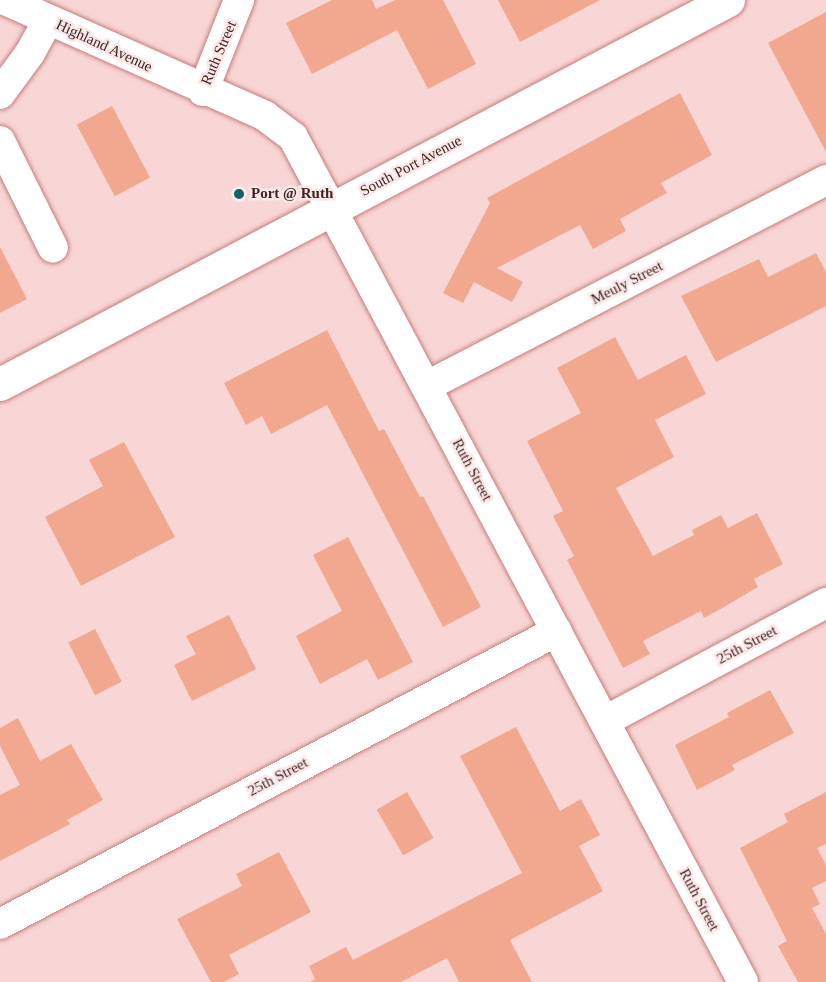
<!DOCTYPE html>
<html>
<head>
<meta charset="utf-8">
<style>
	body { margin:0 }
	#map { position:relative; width:826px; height:982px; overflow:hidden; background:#f8d6d5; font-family:"Times New Roman",serif }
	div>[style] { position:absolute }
	.building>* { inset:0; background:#f1a88f; transform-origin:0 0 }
	.roads { filter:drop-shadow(0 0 2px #c77c7c) drop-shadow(0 0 2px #c77c7c) }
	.minor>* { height:30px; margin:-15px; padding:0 15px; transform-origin:15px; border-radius:15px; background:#fff }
	.major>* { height:33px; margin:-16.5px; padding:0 16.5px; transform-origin:16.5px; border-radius:16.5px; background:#fff }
	.dots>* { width:16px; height:16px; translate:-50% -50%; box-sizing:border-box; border:3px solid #f9e8e7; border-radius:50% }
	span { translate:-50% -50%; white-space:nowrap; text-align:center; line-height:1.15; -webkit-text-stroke:5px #f9e8e7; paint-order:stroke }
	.street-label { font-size:15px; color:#422424 }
	.poi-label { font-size:15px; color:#422424; font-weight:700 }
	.left { translate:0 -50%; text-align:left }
</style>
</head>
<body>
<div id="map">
	<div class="building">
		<i style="clip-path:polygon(332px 0,372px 0,376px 9px,395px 0,443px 0,476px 64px,428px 89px,397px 30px,312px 74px,286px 23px)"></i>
		<i style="clip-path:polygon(498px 0,600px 0,520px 42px)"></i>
		<i style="clip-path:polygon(826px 12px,826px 152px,768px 43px)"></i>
		<i style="clip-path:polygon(680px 93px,712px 155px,661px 183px,667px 193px,620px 219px,626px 231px,593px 249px,580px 225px,497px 268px,523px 282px,512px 302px,474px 282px,463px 303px,443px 293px,490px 203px,487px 198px)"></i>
		<i style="left:112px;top:106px;width:81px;height:40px;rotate:62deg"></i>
		<i style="clip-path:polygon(0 247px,27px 299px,0 313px)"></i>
		<i style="clip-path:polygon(816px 253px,826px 272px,826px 306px,716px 362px,681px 296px,759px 259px,768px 277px)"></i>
		<i style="clip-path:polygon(327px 330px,379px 431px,384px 429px,420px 497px,423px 496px,481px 607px,443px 627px,327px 405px,271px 434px,262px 416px,246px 425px,224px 383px)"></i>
		<i style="clip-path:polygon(615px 337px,638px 380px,686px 355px,706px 394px,655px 420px,674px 457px,616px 488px,653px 556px,694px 535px,692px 530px,721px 515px,728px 528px,757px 513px,783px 564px,754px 579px,758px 587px,724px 607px,704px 618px,701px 611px,643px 641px,650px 654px,623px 668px,567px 560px,574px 556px,553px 516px,563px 511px,527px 441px,581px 413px,557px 368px)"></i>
		<i style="clip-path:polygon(124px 442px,175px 537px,81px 586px,45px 517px,103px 486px,89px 460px)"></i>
		<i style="clip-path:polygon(348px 537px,413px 662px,378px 680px,367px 659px,320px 684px,296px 636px,342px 611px,313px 555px)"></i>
		<i style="clip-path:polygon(229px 615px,256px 669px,192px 701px,174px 665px,196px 654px,186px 636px)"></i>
		<i style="left:95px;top:629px;width:59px;height:30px;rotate:63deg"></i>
		<i style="clip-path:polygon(770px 690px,794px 733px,732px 765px,735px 770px,697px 790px,675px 745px,729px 717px,727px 713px)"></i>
		<i style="clip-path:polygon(18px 718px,40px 761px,71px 744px,103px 800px,67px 820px,70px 824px,0 861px,0 795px,20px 785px,0 746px,0 728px)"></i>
		<i style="clip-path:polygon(516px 727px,560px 811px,581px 799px,600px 835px,579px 846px,603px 891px,510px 940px,532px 982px,459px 982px,447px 958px,401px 982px,310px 982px,315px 979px,309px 966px,346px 947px,353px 960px,522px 873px,460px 756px)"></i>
		<i style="left:407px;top:792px;width:53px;height:35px;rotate:60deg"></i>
		<i style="clip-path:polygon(826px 792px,826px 844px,817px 848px,826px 865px,826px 881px,812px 888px,820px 904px,812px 908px,826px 934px,826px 982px,798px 982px,778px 946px,787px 941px,740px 848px,788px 822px,784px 814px)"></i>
		<i style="clip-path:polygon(279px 852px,311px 912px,229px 955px,239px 974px,224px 982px,211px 982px,177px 919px,242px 886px,236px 874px)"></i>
	</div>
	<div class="roads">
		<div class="minor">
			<i style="left:5px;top:0;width:285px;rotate:24deg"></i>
			<i style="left:265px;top:116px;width:35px;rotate:37deg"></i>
			<i style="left:293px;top:137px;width:957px;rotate:61.96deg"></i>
			<i style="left:203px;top:91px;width:98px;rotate:-68.4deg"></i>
			<i style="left:0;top:94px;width:51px;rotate:-53.8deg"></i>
			<i style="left:30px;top:53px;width:38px;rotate:-61deg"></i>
			<i style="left:0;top:141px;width:119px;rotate:63.6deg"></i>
			<i style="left:427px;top:386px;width:449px;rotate:-27.3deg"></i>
			<i style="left:605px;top:721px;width:251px;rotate:-28.1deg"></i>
			<i style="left:0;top:924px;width:629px;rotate:-27.75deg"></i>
		</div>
		<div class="major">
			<i style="left:0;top:384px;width:823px;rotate:-27.81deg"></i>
		</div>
	</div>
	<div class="dots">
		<i style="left:239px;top:194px;background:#106265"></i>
	</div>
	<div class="street-label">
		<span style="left:104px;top:46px;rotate:25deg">Highland Avenue</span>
		<span style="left:219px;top:53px;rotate:-67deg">Ruth Street</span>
		<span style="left:411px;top:166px;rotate:-28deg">South Port Avenue</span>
		<span style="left:627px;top:283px;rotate:-27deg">Meuly Street</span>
		<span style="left:472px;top:470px;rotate:62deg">Ruth Street</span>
		<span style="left:747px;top:645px;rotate:-28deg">25th Street</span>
		<span style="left:278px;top:777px;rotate:-28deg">25th Street</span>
		<span style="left:699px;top:900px;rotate:62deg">Ruth Street</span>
	</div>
	<div class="poi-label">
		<span class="left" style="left:251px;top:194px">Port @ Ruth</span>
	</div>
</div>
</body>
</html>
